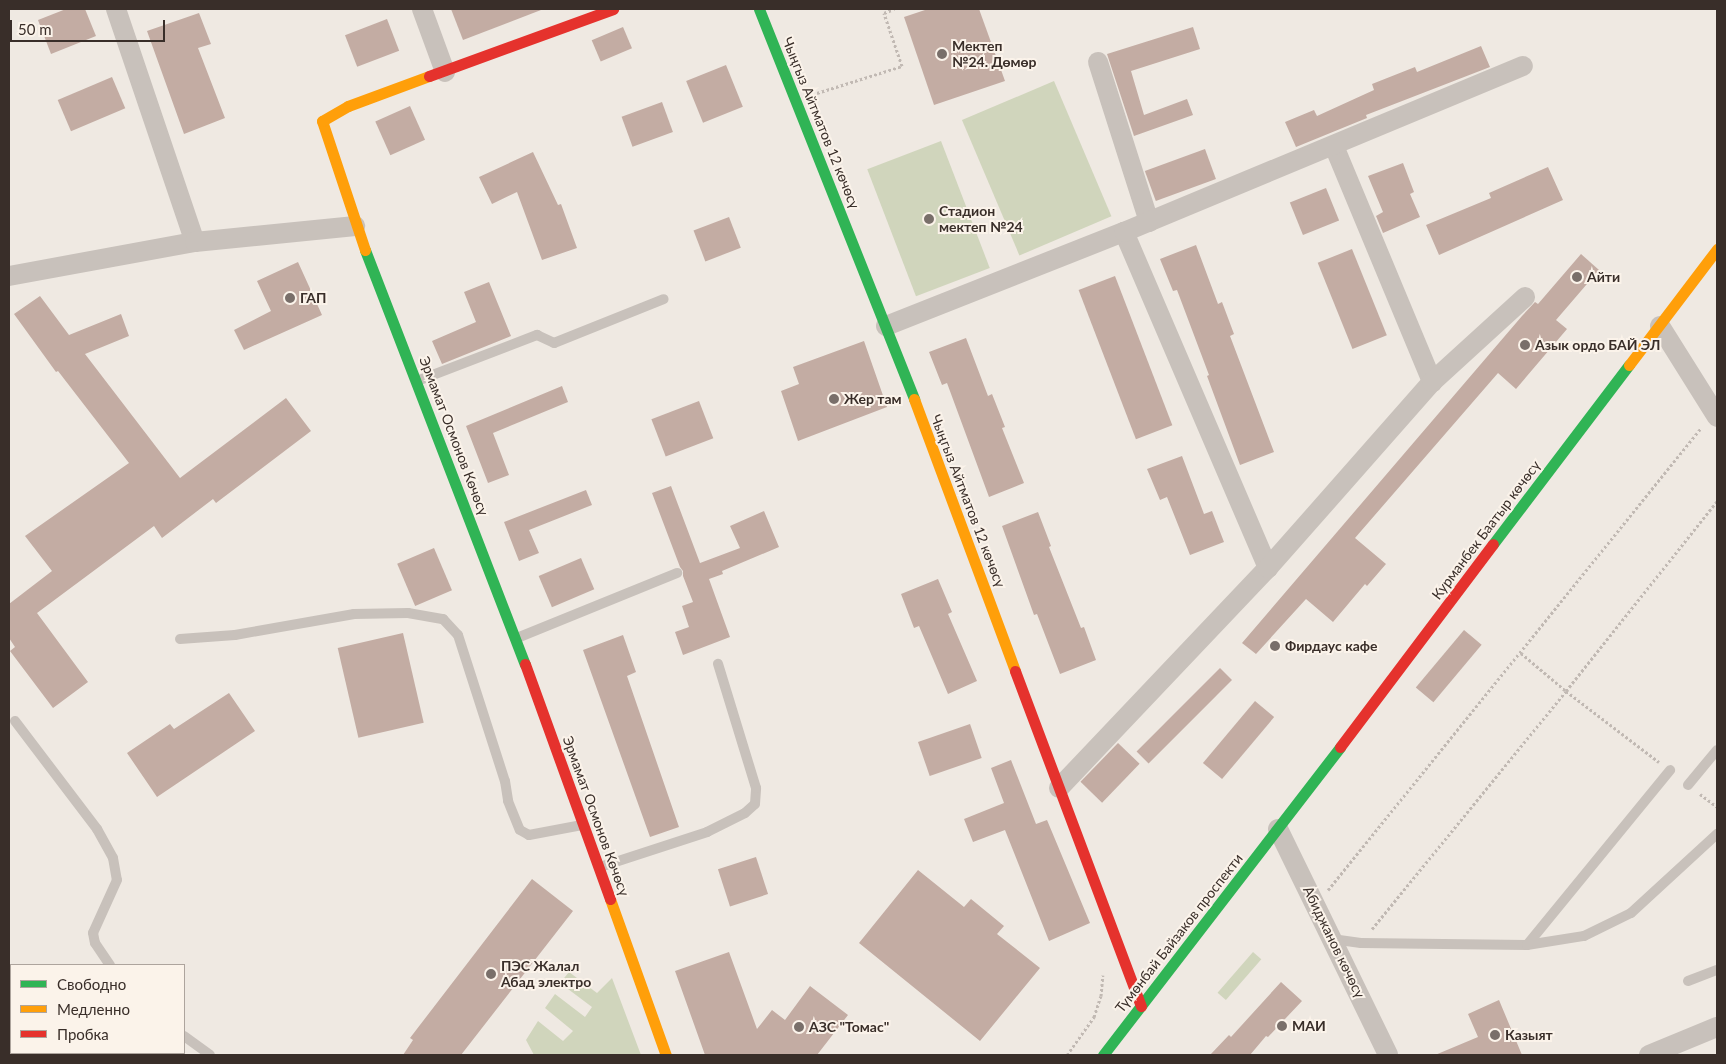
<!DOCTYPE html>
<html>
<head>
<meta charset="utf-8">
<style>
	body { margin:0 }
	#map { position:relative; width:1726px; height:1064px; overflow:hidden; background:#efe9e2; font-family:Lato,sans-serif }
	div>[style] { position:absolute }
	.green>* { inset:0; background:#d0d5bc; transform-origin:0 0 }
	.building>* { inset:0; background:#c3aca3; transform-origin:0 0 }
	.path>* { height:3px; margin-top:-1.5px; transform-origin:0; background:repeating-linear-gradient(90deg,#c1b9b3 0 2.5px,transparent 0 5px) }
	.lane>* { height:10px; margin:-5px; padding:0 5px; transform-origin:5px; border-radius:5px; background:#c8c1bb }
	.street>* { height:20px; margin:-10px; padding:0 10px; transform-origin:10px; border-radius:10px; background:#c8c1bb }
	.fast>* { height:11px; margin:-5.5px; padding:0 5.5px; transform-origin:5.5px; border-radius:5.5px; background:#30b455 }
	.slow>* { height:11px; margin:-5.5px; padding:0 5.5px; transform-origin:5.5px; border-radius:5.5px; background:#ff9f0a }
	.jam>* { height:11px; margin:-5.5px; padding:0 5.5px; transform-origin:5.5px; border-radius:5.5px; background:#e5322d }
	.dots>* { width:14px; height:14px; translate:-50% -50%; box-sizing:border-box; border:2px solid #fbf3ea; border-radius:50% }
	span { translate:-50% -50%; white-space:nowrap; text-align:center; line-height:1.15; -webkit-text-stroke:4px #fbf3ea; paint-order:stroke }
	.poi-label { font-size:14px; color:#392e29; font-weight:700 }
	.left { translate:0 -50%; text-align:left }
	.street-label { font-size:14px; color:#392e29 }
	.frame { position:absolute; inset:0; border:10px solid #392e29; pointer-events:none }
	.legend { position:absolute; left:10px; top:964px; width:175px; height:90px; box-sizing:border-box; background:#fbf3ea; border:1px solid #ada49d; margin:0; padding:6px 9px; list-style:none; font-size:15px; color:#392e29 }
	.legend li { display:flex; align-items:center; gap:10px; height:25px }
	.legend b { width:25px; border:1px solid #ada49d }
	.scale { position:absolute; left:10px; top:20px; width:155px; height:22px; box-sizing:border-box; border:2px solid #392e29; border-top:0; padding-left:6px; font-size:15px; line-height:18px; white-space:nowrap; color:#392e29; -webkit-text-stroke:4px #fbf3ea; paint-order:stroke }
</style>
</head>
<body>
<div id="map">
	<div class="green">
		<i style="left:1054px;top:81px;width:147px;height:100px;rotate:67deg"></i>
		<i style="left:941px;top:141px;width:136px;height:79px;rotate:69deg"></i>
		<i style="left:1253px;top:952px;width:11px;height:54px;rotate:41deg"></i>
		<i style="clip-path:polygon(569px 972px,597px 993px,612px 978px,641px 1055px,534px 1055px,526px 1040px,538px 1021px,563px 1041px,573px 1031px,545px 1008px,555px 994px,585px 1017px,592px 1007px,560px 983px)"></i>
	</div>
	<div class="building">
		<i style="clip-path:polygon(66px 9px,85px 9px,96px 36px,51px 54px,38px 20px)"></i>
		<i style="clip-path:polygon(451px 9px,540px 9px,541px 10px,463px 40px)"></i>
		<i style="clip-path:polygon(928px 9px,979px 9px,1005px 81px,934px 105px,904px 17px)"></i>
		<i style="clip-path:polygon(199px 13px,211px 44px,198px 48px,225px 118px,184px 134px,147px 31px)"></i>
		<i style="left:387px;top:19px;width:34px;height:45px;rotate:69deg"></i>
		<i style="left:623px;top:27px;width:23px;height:34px;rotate:67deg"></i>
		<i style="clip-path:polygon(1193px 27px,1200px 49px,1131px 71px,1144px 115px,1187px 99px,1193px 115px,1134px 136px,1107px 54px)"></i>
		<i style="clip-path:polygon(1481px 46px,1490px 67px,1366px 115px,1367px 118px,1296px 147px,1285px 122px,1314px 110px,1317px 116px,1374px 90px,1372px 84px,1415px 67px,1417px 72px)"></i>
		<i style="left:726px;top:65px;width:45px;height:43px;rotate:68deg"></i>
		<i style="left:112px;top:77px;width:34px;height:59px;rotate:67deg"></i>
		<i style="left:662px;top:102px;width:32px;height:43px;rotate:70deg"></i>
		<i style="left:410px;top:106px;width:37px;height:38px;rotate:66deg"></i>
		<i style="left:1205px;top:149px;width:32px;height:64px;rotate:70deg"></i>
		<i style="clip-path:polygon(533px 152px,558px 205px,561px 204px,577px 248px,542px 260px,517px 192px,492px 204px,479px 177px)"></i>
		<i style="clip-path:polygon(1403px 163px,1414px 192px,1410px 194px,1420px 217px,1383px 233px,1376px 216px,1383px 212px,1368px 176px)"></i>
		<i style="clip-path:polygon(1548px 167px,1563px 200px,1439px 255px,1426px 225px,1491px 198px,1489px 193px)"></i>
		<i style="left:1326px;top:188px;width:35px;height:39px;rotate:68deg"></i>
		<i style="left:729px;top:217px;width:33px;height:38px;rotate:69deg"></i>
		<i style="clip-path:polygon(1196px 245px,1218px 304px,1222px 302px,1234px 334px,1230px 336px,1274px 452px,1240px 465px,1207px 376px,1209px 375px,1177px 290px,1173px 291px,1160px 259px)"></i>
		<i style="left:1352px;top:249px;width:93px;height:37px;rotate:68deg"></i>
		<i style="clip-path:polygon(1581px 254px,1599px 270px,1556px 320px,1567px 329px,1516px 389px,1498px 373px,1355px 538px,1386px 564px,1367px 586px,1365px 584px,1333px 622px,1306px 599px,1256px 654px,1242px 643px,1522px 316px,1535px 302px,1538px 304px)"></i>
		<i style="clip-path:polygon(298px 262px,322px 315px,244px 350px,234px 330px,271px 311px,257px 281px)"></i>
		<i style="left:1115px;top:276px;width:160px;height:39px;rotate:69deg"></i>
		<i style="clip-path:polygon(489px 282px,511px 336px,442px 364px,432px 341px,476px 322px,464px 292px)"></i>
		<i style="clip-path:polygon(40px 296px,69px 335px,121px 314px,129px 336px,85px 354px,180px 478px,286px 398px,311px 431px,216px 503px,213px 499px,162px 538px,154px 526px,37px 613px,88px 682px,53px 708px,10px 651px,15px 647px,9px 638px,9px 604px,52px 571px,25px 536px,129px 463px,58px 371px,56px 372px,14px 314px)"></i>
		<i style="clip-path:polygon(966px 338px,988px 396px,992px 394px,1005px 427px,1002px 428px,1024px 483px,989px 497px,947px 383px,942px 385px,929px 352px)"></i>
		<i style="clip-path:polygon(864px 341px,887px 407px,798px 441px,781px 391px,799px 384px,793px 367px)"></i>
		<i style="clip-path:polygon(562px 386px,568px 402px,493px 433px,509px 475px,488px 483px,466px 426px)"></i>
		<i style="left:699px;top:401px;width:40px;height:51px;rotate:69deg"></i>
		<i style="clip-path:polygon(1182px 456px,1204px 514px,1212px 511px,1224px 542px,1190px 555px,1167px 497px,1160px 500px,1147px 469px)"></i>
		<i style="clip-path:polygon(671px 486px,700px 563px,740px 548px,730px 526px,764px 511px,779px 547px,722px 571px,723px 574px,709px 579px,730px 637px,683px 655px,675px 632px,689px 627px,682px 606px,693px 602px,683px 576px,683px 571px,680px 567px,652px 493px)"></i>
		<i style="clip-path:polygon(586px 490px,592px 505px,529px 530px,539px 553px,519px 561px,504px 522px)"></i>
		<i style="clip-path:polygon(1038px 512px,1051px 546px,1049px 547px,1081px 628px,1084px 627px,1096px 660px,1060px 674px,1037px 614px,1034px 615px,1002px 526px)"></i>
		<i style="left:434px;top:548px;width:46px;height:40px;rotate:67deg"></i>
		<i style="left:581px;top:558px;width:34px;height:46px;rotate:67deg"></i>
		<i style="clip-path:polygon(938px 579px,952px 612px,948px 614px,977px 681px,948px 694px,919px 626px,914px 628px,901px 594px)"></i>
		<i style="left:1464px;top:630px;width:23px;height:75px;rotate:40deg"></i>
		<i style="left:403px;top:633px;width:92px;height:67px;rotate:77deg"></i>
		<i style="clip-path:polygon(623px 635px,636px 672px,627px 676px,679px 827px,650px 837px,583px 650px)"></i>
		<i style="left:1220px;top:668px;width:17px;height:118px;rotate:45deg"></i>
		<i style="clip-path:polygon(229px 693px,255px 731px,157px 797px,127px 753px,170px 724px,174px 729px)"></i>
		<i style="left:1255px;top:701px;width:25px;height:81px;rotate:40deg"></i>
		<i style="left:970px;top:724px;width:36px;height:55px;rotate:71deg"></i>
		<i style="left:1118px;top:743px;width:30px;height:54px;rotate:44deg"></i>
		<i style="clip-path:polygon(1011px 760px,1036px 824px,1047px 820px,1090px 923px,1049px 941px,1005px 830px,973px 842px,964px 819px,1004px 803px,991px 768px)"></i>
		<i style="left:756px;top:857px;width:39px;height:40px;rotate:72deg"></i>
		<i style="clip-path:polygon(918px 870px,964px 907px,971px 899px,1004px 926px,997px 934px,1040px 968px,980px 1041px,859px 943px)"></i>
		<i style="clip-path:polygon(532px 879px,573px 911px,461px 1055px,403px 1055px,413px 1040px,410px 1038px)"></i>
		<i style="clip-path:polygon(729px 952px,757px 1029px,772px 1010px,785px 1020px,810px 986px,848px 1015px,817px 1055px,705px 1055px,675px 971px)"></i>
		<i style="clip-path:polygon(1281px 982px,1302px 1001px,1268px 1037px,1266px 1036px,1250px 1055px,1210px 1055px,1229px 1035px,1231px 1037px)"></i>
		<i style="clip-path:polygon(1499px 1000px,1522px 1055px,1435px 1055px,1478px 1037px,1468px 1014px)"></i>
	</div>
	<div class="path">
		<i style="left:817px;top:93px;width:89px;rotate:-17.6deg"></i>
		<i style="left:902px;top:66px;width:56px;rotate:-108.8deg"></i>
		<i style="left:884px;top:13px;width:11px;rotate:-22deg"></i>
		<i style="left:1521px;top:653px;width:59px;rotate:40.2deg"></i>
		<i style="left:1566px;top:691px;width:117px;rotate:37.4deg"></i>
		<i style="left:1700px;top:794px;width:21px;rotate:37deg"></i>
		<i style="left:1328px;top:890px;width:594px;rotate:-51.08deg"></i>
		<i style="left:1372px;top:929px;width:307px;rotate:-50.8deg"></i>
		<i style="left:1566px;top:691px;width:243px;rotate:-51.5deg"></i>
		<i style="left:1067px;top:1055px;width:47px;rotate:-54.6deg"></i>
		<i style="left:1094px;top:1017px;width:22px;rotate:-72deg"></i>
		<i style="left:1101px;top:996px;width:21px;rotate:-85deg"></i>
	</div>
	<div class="lane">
		<i style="left:417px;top:381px;width:129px;rotate:-21deg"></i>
		<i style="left:537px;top:335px;width:19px;rotate:25deg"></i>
		<i style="left:554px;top:343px;width:118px;rotate:-21.8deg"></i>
		<i style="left:517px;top:638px;width:173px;rotate:-22.1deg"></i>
		<i style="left:180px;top:639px;width:55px;rotate:-4.2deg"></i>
		<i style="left:235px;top:635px;width:121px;rotate:-10deg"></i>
		<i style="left:354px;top:614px;width:54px;rotate:-1.1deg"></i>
		<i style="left:408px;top:613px;width:36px;rotate:10deg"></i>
		<i style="left:443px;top:619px;width:22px;rotate:47deg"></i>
		<i style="left:458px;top:635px;width:153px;rotate:72.2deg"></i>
		<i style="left:505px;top:781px;width:20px;rotate:81deg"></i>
		<i style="left:508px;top:801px;width:31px;rotate:68deg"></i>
		<i style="left:520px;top:830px;width:10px;rotate:29deg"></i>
		<i style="left:529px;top:835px;width:54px;rotate:-10.7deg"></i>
		<i style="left:15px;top:721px;width:136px;rotate:52.8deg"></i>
		<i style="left:97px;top:829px;width:33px;rotate:61deg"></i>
		<i style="left:113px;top:858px;width:22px;rotate:80deg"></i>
		<i style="left:117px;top:880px;width:58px;rotate:114.4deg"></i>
		<i style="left:93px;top:933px;width:10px;rotate:79deg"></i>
		<i style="left:95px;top:943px;width:27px;rotate:56deg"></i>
		<i style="left:1688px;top:785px;width:45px;rotate:-50.4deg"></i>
		<i style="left:600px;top:867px;width:113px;rotate:-18.1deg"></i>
		<i style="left:707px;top:832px;width:42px;rotate:-26.6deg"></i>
		<i style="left:745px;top:813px;width:13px;rotate:-42deg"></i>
		<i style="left:755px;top:804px;width:16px;rotate:-86deg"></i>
		<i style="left:756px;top:788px;width:130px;rotate:-107deg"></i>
		<i style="left:1332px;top:939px;width:29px;rotate:8deg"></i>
		<i style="left:1361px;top:943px;width:166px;rotate:0.7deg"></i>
		<i style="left:1527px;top:945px;width:58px;rotate:-9deg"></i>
		<i style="left:1584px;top:936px;width:52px;rotate:-26.1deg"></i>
		<i style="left:1631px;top:913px;width:117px;rotate:-42.6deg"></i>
		<i style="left:1527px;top:945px;width:226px;rotate:-50.7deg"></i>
		<i style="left:1688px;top:981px;width:31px;rotate:-21deg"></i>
		<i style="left:184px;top:1036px;width:32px;rotate:36deg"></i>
	</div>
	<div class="street">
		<i style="left:116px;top:9px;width:246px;rotate:71.3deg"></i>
		<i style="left:422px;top:9px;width:67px;rotate:69.9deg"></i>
		<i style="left:1098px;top:62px;width:168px;rotate:72.3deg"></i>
		<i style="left:1334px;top:146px;width:256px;rotate:67.4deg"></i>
		<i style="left:1124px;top:232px;width:366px;rotate:66.8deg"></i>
		<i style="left:9px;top:276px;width:189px;rotate:-10.4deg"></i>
		<i style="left:195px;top:242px;width:161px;rotate:-5.7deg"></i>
		<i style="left:886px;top:326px;width:256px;rotate:-21.6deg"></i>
		<i style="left:1124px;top:232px;width:432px;rotate:-22.6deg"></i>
		<i style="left:1660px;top:326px;width:107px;rotate:57.9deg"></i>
		<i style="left:1059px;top:788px;width:303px;rotate:-46.5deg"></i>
		<i style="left:1268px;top:568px;width:248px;rotate:-48.6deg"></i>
		<i style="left:1432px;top:382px;width:126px;rotate:-42.4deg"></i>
		<i style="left:1278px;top:829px;width:251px;rotate:64deg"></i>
		<i style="left:1649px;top:1055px;width:74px;rotate:-22.4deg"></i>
	</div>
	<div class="fast">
		<i style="left:759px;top:9px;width:420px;rotate:68.3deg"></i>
		<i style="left:365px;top:250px;width:444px;rotate:68.9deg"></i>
		<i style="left:1493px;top:544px;width:225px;rotate:-52.8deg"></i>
		<i style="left:1103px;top:1055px;width:389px;rotate:-52.4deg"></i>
	</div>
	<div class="slow">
		<i style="left:365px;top:250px;width:136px;rotate:-108.4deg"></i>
		<i style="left:322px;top:121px;width:30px;rotate:-30deg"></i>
		<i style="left:348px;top:106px;width:86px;rotate:-20.3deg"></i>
		<i style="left:1629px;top:365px;width:146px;rotate:-52.8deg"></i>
		<i style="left:914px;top:399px;width:290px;rotate:69.6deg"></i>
		<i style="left:610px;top:899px;width:166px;rotate:70.3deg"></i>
	</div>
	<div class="jam">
		<i style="left:429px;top:76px;width:196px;rotate:-20deg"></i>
		<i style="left:525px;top:664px;width:250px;rotate:70.1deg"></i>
		<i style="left:1015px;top:671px;width:358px;rotate:69.4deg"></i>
		<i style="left:1340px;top:747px;width:254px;rotate:-53deg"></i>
	</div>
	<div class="dots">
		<i style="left:942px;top:54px;background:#796f6a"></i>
		<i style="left:929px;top:219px;background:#796f6a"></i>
		<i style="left:1577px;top:277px;background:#796f6a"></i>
		<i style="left:290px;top:298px;background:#796f6a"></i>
		<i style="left:1525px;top:345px;background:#796f6a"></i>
		<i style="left:834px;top:399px;background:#796f6a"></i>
		<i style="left:1275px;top:646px;background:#796f6a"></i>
		<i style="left:491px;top:974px;background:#796f6a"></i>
		<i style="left:1282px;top:1026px;background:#796f6a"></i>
		<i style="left:799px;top:1027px;background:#796f6a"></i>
		<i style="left:1495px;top:1035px;background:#796f6a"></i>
	</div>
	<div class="poi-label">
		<span class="left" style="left:952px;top:54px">Мектеп<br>№24. Дөмөр</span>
		<span class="left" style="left:939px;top:219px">Стадион<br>мектеп №24</span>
		<span class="left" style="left:1587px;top:277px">Айти</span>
		<span class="left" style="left:300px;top:298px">ГАП</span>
		<span class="left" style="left:1535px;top:345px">Азык ордо БАЙ ЭЛ</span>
		<span class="left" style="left:844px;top:399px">Жер там</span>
		<span class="left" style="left:1285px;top:646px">Фирдаус кафе</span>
		<span class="left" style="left:501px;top:974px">ПЭС Жалал<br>Абад электро</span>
		<span class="left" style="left:1292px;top:1026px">МАИ</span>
		<span class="left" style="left:809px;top:1027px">АЗС "Томас"</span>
		<span class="left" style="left:1505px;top:1035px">Казыят</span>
	</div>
	<div class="street-label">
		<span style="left:821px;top:123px;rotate:68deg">Чыңгыз Айтматов 12 көчөсү</span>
		<span style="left:454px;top:436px;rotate:69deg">Эрмамат Осмонов Көчөсү</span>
		<span style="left:968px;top:501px;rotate:69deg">Чыңгыз Айтматов 12 көчөсү</span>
		<span style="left:1486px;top:530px;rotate:-53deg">Курманбек Баатыр көчөсү</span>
		<span style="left:596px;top:816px;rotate:70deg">Эрмамат Осмонов Көчөсү</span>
		<span style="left:1179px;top:933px;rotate:-52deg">Түмөнбай Байзаков проспекти</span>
		<span style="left:1334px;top:942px;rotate:64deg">Абиджанов көчөсү</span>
	</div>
	<div class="frame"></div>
	<ul class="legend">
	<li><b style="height:6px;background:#30b455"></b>Свободно</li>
	<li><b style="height:6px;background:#ff9f0a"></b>Медленно</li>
	<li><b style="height:6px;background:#e5322d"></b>Пробка</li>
	</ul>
	<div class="scale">50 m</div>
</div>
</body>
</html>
